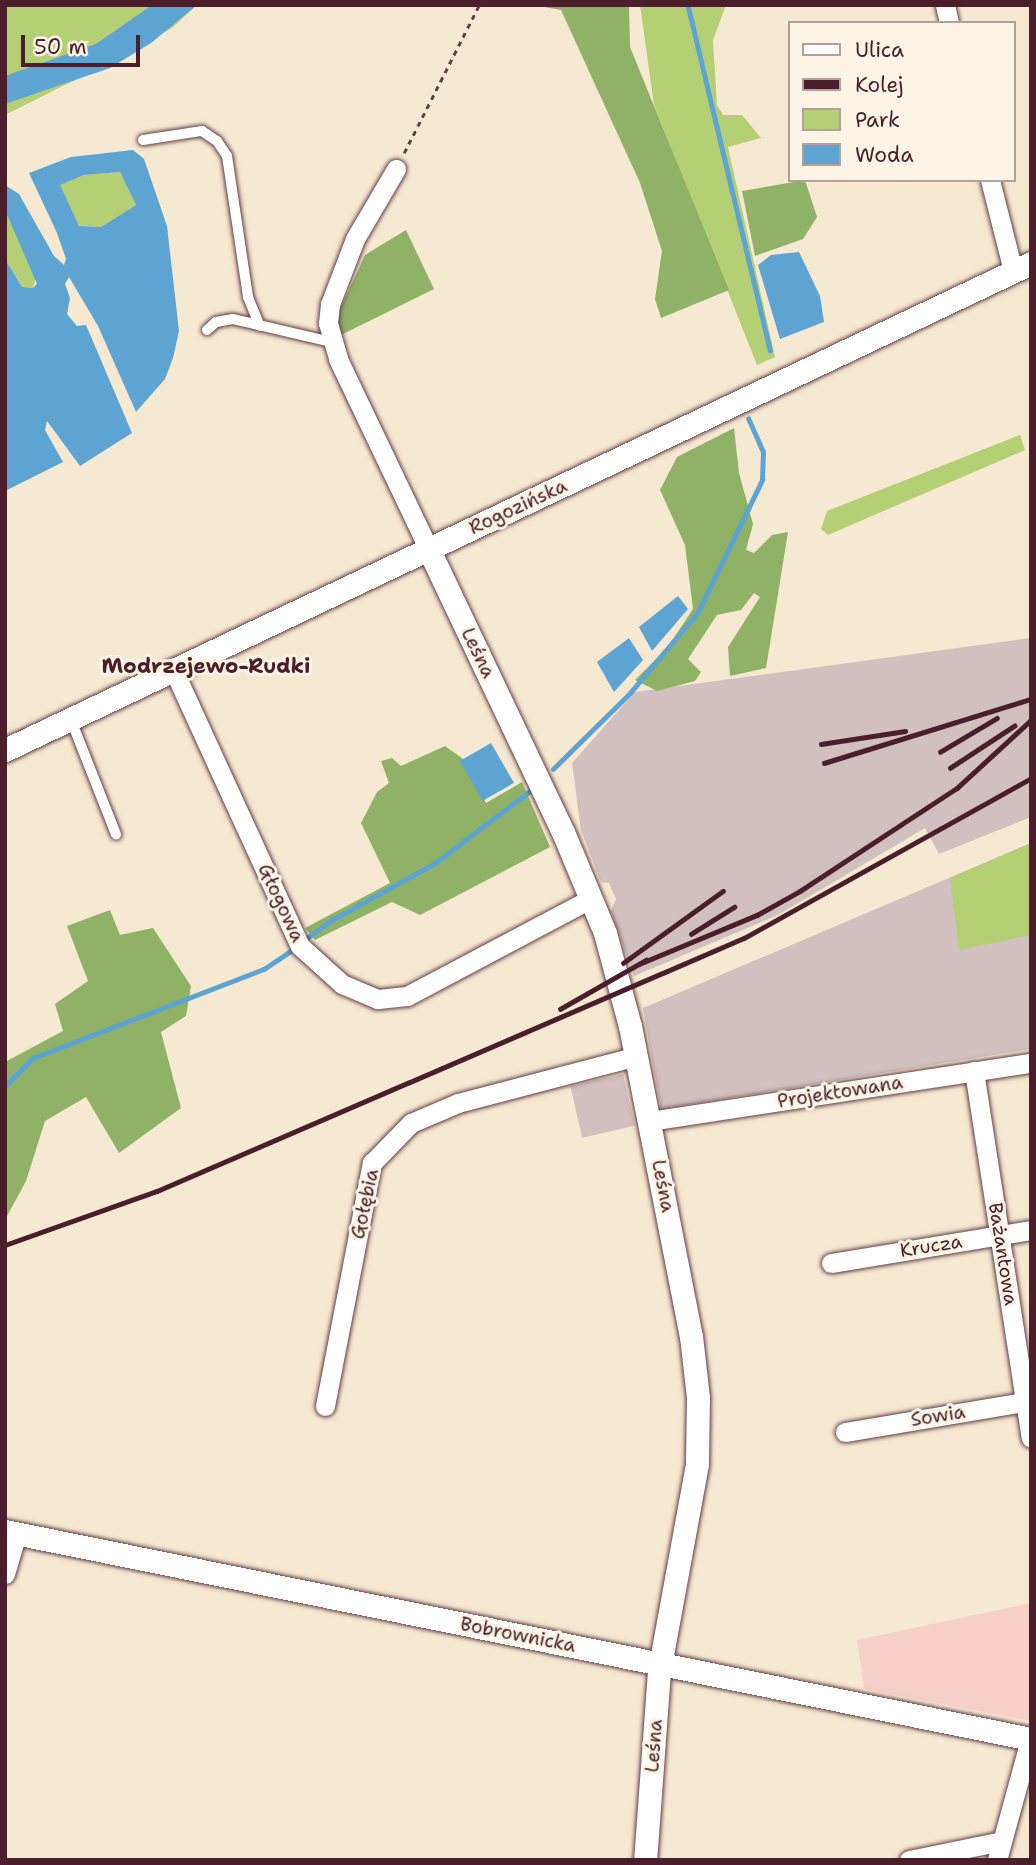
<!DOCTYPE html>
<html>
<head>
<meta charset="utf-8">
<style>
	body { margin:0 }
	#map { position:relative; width:1036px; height:1865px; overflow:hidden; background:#f6e9d1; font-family:"Shantell Sans",sans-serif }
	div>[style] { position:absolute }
	.built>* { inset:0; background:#f7d1c7 }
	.industrial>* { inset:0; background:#d2bfc0; transform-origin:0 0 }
	.green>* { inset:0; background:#b5cf75 }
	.forest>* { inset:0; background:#90b266 }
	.water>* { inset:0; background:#5da4d3; transform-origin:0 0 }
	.stream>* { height:4.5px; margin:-2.25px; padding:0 2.25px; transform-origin:2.25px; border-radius:2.25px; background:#5da4d3 }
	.path>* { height:2.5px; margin-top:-1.25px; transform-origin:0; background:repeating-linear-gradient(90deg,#643d44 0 5px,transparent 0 10px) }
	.roads { filter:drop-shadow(0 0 2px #643d44) drop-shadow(0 0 2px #643d44) }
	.service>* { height:10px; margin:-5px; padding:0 5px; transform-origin:5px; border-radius:5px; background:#fff }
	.minor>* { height:19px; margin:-9.5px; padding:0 9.5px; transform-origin:9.5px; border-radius:9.5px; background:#fff }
	.tertiary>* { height:23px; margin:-11.5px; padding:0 11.5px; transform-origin:11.5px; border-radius:11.5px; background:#fff }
	.rail>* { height:4.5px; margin:-2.25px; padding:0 2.25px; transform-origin:2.25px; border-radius:2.25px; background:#4a1f2b }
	span { translate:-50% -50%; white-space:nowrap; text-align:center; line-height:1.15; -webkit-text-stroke:6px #fcf5e5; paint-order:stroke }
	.street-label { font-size:19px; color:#4a1f2b }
	.neighbourhood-label { font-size:21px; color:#4a1f2b; font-weight:700 }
	.frame { position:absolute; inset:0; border:7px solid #4a1f2b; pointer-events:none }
	.legend { position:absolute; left:788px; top:21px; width:228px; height:161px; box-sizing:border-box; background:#fcf5e5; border:2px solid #b59f9b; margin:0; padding:9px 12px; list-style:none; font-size:21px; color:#4a1f2b }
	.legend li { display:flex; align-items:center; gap:14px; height:35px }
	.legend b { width:35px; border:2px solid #b59f9b }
	.scale { position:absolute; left:21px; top:35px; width:119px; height:32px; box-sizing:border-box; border:4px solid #4a1f2b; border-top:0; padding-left:9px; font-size:21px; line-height:24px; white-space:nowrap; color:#4a1f2b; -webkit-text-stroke:5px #fcf5e5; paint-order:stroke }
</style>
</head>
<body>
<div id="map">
	<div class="built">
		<i style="clip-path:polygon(1031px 1603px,1031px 1721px,864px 1689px,857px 1640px)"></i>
	</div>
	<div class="industrial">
		<i style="clip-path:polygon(1031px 638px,1031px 817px,939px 854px,925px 828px,778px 915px,634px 976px,611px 911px,616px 899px,609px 883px,601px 882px,581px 830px,572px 763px,635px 692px)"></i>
		<i style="clip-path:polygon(1031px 843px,1031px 1049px,661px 1109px,643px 1008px)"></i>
		<i style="left:623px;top:1074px;width:53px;height:54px;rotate:77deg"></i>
	</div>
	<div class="green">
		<i style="clip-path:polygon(5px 5px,197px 5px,172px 28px,123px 56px,5px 115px)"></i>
		<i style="clip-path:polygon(640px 5px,726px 5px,713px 40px,717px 105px,723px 115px,742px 115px,761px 138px,728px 147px,775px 357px,757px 365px,654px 105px)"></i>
		<i style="clip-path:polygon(120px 172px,136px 205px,101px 227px,79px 226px,59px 185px,84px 175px)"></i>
		<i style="clip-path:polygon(5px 210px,36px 276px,33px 288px,22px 287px,5px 259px)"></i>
		<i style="clip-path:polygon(1020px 435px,1025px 450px,828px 535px,821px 529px,827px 511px)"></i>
		<i style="clip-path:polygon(1031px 843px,1031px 935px,959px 950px,950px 878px)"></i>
	</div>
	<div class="forest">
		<i style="clip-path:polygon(533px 5px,629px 5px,630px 47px,729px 290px,661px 318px,655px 299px,662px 251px,640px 183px,561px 10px)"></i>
		<i style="clip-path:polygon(805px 180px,817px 217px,803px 239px,755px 256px,742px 191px)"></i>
		<i style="clip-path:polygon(406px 230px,434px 289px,341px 335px,336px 318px,365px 255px)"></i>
		<i style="clip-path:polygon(734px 428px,739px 473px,753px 524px,746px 550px,754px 553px,772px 535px,788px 532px,766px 668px,730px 676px,728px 647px,760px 597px,754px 593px,741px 610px,717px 615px,688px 659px,701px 672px,695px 681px,657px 691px,635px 680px,667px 648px,693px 609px,685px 545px,660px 490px,677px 457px)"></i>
		<i style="clip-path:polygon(445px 746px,462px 758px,486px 803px,522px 782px,550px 847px,420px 915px,392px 902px,315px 940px,305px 928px,390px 883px,361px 823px,377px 792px,389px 783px,381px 761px,392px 758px,401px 766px)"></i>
		<i style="clip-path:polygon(110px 910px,120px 935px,153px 928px,191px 986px,186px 1016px,161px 1032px,181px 1108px,119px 1153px,86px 1097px,45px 1121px,26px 1181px,5px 1220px,5px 1062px,63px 1031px,55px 1004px,88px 981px,67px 926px)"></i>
	</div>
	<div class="water">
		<i style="clip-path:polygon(152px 5px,197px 5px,151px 43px,110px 68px,5px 104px,5px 76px,96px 44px)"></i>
		<i style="clip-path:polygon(evenodd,133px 150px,144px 159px,167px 226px,179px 331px,173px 358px,165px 379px,136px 412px,98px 326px,69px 277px,65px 284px,70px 298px,67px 314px,77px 326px,86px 325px,132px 433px,80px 466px,47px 421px,45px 430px,63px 462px,5px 491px,5px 259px,22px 287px,33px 288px,37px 284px,5px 210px,5px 185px,19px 194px,54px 256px,64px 265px,66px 259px,57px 233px,29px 173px,71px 157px,133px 150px,120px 172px,136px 205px,101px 227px,79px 226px,60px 185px,84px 175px,120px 172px)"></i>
		<i style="clip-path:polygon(799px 252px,820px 296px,824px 322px,780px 339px,758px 265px,771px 255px)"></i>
		<i style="clip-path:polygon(678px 596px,688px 609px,652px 651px,639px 627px)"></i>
		<i style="clip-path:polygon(629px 638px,643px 660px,614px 692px,597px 662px)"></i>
		<i style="left:491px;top:743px;width:46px;height:36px;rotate:60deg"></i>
	</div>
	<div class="stream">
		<i style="left:688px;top:5px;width:355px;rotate:76.6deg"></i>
		<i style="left:553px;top:769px;width:108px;rotate:-44.6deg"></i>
		<i style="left:630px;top:693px;width:106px;rotate:-50deg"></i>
		<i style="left:698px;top:612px;width:147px;rotate:-64.1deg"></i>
		<i style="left:762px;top:480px;width:28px;rotate:-88deg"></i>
		<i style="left:763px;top:452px;width:36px;rotate:-114deg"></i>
		<i style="left:307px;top:938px;width:29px;rotate:-36deg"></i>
		<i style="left:330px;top:921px;width:120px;rotate:-28.9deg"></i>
		<i style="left:435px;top:863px;width:119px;rotate:-37.2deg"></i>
		<i style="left:5px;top:1086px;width:40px;rotate:-45deg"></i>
		<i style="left:33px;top:1058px;width:248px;rotate:-21.1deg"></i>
		<i style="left:264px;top:969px;width:34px;rotate:-34deg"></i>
	</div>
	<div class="path">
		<i style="left:404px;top:153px;width:166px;rotate:-63.1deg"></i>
	</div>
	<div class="roads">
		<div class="service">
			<i style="left:143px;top:140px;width:60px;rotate:-8.7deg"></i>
			<i style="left:202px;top:131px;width:18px;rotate:34deg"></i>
			<i style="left:217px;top:141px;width:18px;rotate:56deg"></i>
			<i style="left:227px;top:156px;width:143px;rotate:81.5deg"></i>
			<i style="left:248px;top:297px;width:31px;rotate:68deg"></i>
			<i style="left:207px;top:330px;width:12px;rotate:-42deg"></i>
			<i style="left:216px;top:322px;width:17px;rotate:-10deg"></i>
			<i style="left:233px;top:319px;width:101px;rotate:13.2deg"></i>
			<i style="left:71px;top:720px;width:123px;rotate:68.5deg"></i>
		</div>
		<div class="minor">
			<i style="left:945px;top:5px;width:18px;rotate:77deg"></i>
			<i style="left:396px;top:169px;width:81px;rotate:120.4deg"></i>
			<i style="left:355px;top:239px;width:70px;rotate:111deg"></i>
			<i style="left:330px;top:304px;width:19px;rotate:96deg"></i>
			<i style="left:328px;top:323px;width:37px;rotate:74deg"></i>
			<i style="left:338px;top:359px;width:212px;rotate:64.5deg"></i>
			<i style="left:990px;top:180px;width:94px;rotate:75.8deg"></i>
			<i style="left:174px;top:671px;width:302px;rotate:65.4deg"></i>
			<i style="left:300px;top:946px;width:57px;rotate:42.1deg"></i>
			<i style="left:342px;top:984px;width:39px;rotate:23deg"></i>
			<i style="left:378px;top:999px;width:29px;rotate:-6deg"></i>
			<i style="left:407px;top:996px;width:209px;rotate:-27.9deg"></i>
			<i style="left:974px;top:1071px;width:371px;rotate:81.2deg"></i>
			<i style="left:650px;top:1121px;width:385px;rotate:-8.7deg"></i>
			<i style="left:831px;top:1263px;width:203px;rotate:-9.4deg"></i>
			<i style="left:325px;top:1406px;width:248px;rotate:-79.1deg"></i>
			<i style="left:372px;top:1163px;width:56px;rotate:-45.7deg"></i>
			<i style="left:411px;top:1123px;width:51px;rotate:-23.1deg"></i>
			<i style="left:458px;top:1103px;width:185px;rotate:-14.7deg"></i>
			<i style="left:845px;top:1432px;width:189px;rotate:-9.5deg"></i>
			<i style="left:5px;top:1574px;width:43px;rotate:-73.7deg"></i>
			<i style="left:909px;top:1860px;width:95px;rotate:-11.5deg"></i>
			<i style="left:997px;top:1860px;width:125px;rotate:-74.7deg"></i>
		</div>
		<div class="tertiary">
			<i style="left:429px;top:550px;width:312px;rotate:64.6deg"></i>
			<i style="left:563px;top:832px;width:109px;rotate:67.4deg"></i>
			<i style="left:605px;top:933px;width:96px;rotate:75deg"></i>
			<i style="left:630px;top:1026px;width:316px;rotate:78.9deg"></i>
			<i style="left:691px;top:1336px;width:61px;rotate:83.5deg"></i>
			<i style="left:698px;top:1397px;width:67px;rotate:90.9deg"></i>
			<i style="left:697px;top:1464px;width:210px;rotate:100.4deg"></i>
			<i style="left:659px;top:1671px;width:190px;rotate:94.2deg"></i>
			<i style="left:5px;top:750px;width:1136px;rotate:-25.39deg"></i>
			<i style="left:5px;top:1531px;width:1047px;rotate:11.46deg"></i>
		</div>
	</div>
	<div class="rail">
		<i style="left:821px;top:744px;width:85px;rotate:-8.8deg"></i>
		<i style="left:940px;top:752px;width:66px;rotate:-30.8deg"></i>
		<i style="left:824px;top:763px;width:217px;rotate:-17.2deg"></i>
		<i style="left:950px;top:768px;width:77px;rotate:-33.3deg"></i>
		<i style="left:691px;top:934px;width:51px;rotate:-32.1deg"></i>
		<i style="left:623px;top:963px;width:123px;rotate:-35.8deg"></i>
		<i style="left:639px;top:964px;width:128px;rotate:-22.6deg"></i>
		<i style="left:757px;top:915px;width:49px;rotate:-29.2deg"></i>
		<i style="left:800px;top:891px;width:188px;rotate:-33.3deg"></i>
		<i style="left:957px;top:788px;width:100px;rotate:-42.6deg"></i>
		<i style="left:560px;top:1009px;width:99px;rotate:-29.7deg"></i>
		<i style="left:5px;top:1245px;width:161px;rotate:-19.6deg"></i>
		<i style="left:157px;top:1191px;width:639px;rotate:-23.32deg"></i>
		<i style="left:744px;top:938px;width:329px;rotate:-29.1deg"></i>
	</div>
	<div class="street-label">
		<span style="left:518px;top:507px;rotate:-25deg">Rogozińska</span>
		<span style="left:478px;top:653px;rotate:64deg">Leśna</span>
		<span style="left:281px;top:903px;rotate:65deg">Głogowa</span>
		<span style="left:840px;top:1092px;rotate:-9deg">Projektowana</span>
		<span style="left:663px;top:1186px;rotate:79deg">Leśna</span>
		<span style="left:365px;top:1204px;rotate:-78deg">Gołębia</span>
		<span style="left:931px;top:1246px;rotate:-9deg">Krucza</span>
		<span style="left:1003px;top:1254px;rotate:81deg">Bażantowa</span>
		<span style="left:938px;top:1416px;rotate:-9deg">Sowia</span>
		<span style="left:518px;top:1635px;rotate:11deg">Bobrownicka</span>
		<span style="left:654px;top:1746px;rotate:-86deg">Leśna</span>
	</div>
	<div class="neighbourhood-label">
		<span style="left:206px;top:666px">Modrzejewo-Rudki</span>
	</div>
	<div class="frame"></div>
	<ul class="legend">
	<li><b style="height:9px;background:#fff"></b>Ulica</li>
	<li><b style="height:9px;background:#4a1f2b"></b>Kolej</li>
	<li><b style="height:19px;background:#b5cf75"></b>Park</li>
	<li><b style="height:19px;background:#5da4d3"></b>Woda</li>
	</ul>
	<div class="scale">50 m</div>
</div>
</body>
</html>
